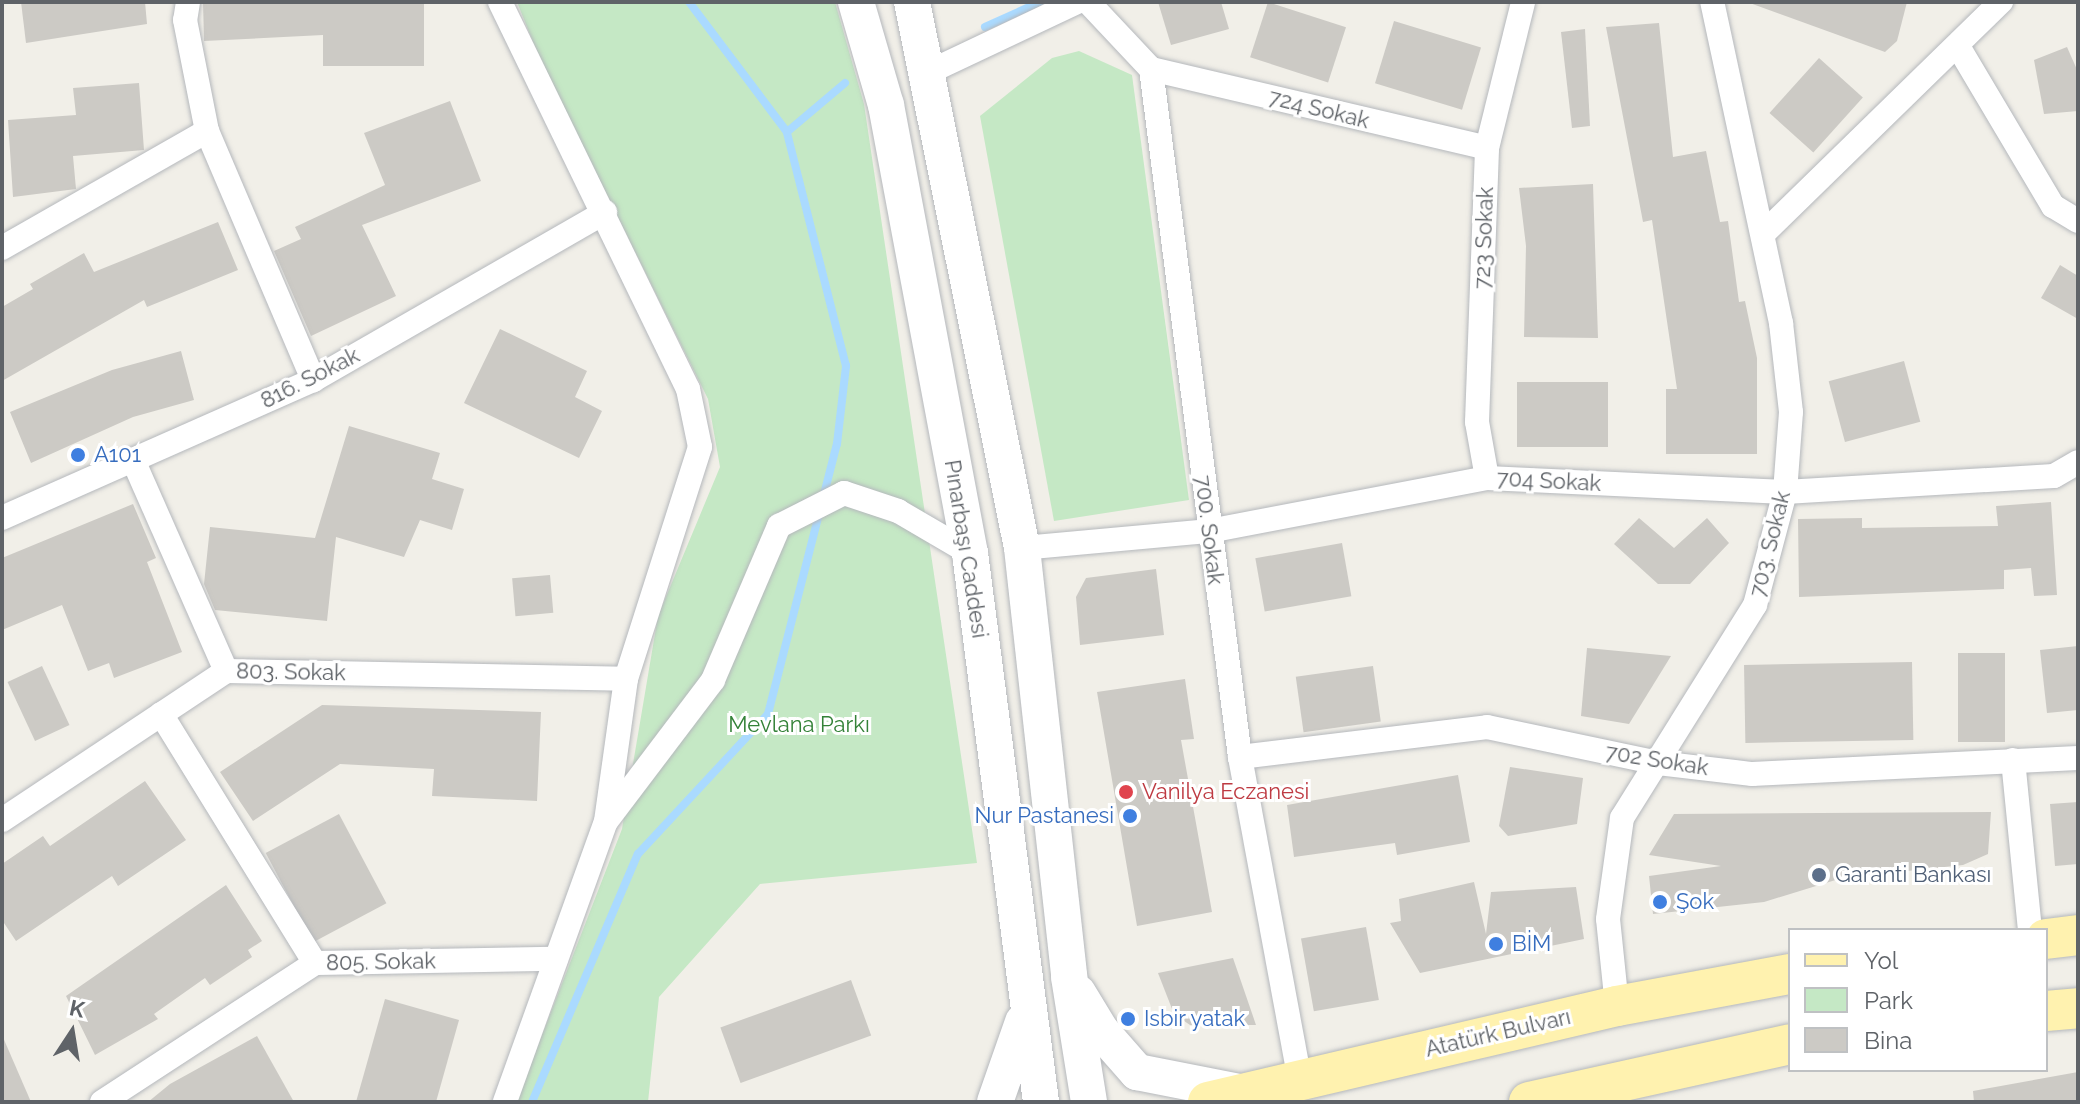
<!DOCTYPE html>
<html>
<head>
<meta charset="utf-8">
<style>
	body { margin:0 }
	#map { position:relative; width:2080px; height:1104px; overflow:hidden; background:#f1efe8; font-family:Raleway,sans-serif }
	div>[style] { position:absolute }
	.green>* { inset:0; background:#c5e8c5 }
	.stream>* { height:8px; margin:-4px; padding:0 4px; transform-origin:4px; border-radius:4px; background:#aadaff }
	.building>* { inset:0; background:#cccac5; transform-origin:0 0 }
	.roads { filter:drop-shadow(0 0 2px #b5b8bc) drop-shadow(0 0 2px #b5b8bc) }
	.street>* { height:24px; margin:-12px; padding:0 12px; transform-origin:12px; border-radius:12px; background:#fff }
	.secondary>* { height:36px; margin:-18px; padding:0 18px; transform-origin:18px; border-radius:18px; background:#fff }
	.primary>* { height:40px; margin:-20px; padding:0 20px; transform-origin:20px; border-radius:20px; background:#fff2af }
	.dots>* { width:22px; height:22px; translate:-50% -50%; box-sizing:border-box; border:4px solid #fff; border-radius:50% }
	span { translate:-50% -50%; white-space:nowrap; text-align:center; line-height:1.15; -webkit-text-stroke:6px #fff; paint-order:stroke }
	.street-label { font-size:22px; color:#5f6368 }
	.shop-label { font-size:22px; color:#366cbe }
	.left { translate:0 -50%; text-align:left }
	.right { translate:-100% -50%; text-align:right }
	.park-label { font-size:22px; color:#348238 }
	.health-label { font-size:22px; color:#be3a42 }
	.service-label { font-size:22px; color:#4e5e75 }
	.frame { position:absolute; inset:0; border:4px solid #5f6368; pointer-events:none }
	.legend { position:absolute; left:1788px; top:928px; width:260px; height:144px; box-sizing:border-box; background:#fff; border:2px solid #bfc1c3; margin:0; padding:10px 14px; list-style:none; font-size:24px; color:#5f6368 }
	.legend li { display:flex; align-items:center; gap:16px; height:40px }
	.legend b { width:40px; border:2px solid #bfc1c3 }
	.north { position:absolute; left:32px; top:992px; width:80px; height:80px; -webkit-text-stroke:6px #fff; paint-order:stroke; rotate:12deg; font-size:22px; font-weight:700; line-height:32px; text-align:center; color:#5f6368 }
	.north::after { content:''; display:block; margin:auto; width:28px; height:36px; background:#5f6368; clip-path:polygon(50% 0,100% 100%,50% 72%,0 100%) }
</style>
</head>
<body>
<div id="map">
	<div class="green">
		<i style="clip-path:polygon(517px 2px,835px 2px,864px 104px,977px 863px,760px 884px,659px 997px,648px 1102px,516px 1102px,622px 829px,658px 616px,720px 467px,708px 399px,541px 62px)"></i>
		<i style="clip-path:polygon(1079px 51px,1132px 75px,1189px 500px,1054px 521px,980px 116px,1052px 58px)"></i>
	</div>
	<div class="stream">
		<i style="left:985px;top:27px;width:60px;rotate:-24.4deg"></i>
		<i style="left:787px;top:132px;width:76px;rotate:-40.2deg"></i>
		<i style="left:532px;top:1102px;width:270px;rotate:-66.9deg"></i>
		<i style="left:638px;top:854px;width:191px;rotate:-47.1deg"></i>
		<i style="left:768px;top:714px;width:279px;rotate:-75.7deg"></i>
		<i style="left:837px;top:444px;width:79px;rotate:-83.4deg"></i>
		<i style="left:846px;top:366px;width:241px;rotate:-104.2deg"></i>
		<i style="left:787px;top:132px;width:163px;rotate:-127deg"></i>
	</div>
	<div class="building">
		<i style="clip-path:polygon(21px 2px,145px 2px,147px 24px,26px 43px)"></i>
		<i style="clip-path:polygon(203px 2px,424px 2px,424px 66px,323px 66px,323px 35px,204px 41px)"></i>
		<i style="clip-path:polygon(1158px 2px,1221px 2px,1229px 29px,1171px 45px)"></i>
		<i style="left:1268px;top:2px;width:82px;height:58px;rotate:18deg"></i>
		<i style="clip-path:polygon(1747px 2px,1907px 2px,1897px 41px,1885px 52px)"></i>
		<i style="left:1394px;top:21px;width:91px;height:65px;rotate:17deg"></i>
		<i style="clip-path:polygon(1659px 23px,1673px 157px,1706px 151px,1720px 222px,1728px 221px,1739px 302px,1745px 301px,1757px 358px,1757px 454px,1666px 454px,1666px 389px,1677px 389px,1652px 220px,1643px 222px,1606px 27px)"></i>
		<i style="clip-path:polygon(1585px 29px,1590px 126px,1572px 128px,1561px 32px)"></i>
		<i style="clip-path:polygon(2067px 47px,2078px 72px,2078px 111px,2044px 114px,2034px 60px)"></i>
		<i style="left:1819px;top:58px;width:59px;height:74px;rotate:42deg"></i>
		<i style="clip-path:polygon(139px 83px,144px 150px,73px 156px,76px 189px,13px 197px,8px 120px,76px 115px,73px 88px)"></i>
		<i style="clip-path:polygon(450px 101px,481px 181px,362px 225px,396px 296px,311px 336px,274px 251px,301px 239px,295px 227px,385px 185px,364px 133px)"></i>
		<i style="clip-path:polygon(1593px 184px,1598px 338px,1524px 337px,1526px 246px,1519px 188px)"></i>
		<i style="clip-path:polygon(218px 222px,238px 270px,147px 307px,144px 300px,2px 381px,2px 307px,33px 289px,30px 284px,84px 253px,94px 272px)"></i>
		<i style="clip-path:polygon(2060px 265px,2078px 276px,2078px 319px,2041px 298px)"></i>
		<i style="clip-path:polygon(500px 329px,587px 371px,575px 397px,602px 411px,579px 458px,464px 403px)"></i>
		<i style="clip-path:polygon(181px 351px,194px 400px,133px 417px,31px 463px,10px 412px,112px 370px)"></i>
		<i style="left:1904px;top:361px;width:63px;height:78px;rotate:75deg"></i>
		<i style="left:1517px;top:382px;width:91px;height:65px"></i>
		<i style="clip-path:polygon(349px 426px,440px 453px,432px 479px,464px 489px,452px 530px,420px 520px,404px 557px,336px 537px,327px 621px,215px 610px,204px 584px,210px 527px,315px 538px)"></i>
		<i style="clip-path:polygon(2051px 502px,2057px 595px,2034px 596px,2031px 568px,2004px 570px,2004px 589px,1799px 597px,1798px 519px,1862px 518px,1862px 528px,1998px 526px,1996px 506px)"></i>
		<i style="clip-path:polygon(133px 504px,156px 558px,147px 562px,182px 652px,114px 678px,109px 663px,88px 671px,62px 605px,2px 630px,2px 558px)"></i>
		<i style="clip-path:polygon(1639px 518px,1674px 548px,1707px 518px,1729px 543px,1690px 584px,1658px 584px,1614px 544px)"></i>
		<i style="left:1342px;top:543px;width:54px;height:88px;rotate:80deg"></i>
		<i style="clip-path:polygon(1156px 569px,1164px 635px,1080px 645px,1076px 597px,1086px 578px)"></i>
		<i style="left:550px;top:575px;width:38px;height:38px;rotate:85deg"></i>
		<i style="clip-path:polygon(2078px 646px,2078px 710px,2047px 713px,2040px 650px)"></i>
		<i style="clip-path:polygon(1587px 648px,1671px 656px,1629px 724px,1581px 716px)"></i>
		<i style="left:1958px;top:653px;width:47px;height:89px"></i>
		<i style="left:1912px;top:662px;width:78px;height:168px;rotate:89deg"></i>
		<i style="left:42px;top:666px;width:65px;height:38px;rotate:65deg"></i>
		<i style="left:1373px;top:666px;width:56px;height:78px;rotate:82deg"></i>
		<i style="clip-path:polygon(1185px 679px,1194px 739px,1181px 740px,1212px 912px,1137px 926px,1097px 692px)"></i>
		<i style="clip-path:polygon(322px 705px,541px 712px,537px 801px,432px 796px,434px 769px,340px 764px,253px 821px,220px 772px)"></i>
		<i style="clip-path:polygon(1510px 767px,1583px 778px,1577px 824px,1508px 836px,1499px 826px)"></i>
		<i style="clip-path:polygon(1458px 775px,1470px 842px,1397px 855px,1395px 843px,1294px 857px,1287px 805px)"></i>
		<i style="clip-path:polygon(145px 781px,186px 840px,118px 886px,112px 876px,16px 941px,2px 920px,2px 864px,43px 836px,50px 846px)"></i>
		<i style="clip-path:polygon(2078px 802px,2078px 864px,2055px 866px,2050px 804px)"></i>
		<i style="clip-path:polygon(1991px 812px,1988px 854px,1963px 865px,1842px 878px,1764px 902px,1653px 914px,1649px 876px,1721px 866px,1649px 855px,1674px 814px)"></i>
		<i style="left:339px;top:814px;width:101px;height:83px;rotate:62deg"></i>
		<i style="clip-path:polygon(1474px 882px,1486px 934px,1491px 892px,1576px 887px,1584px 939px,1420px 973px,1390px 923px,1401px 921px,1399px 899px)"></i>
		<i style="clip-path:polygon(226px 885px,262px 941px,248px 950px,252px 957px,210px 985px,205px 978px,154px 1014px,158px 1019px,95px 1055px,66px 996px)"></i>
		<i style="left:1366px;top:927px;width:74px;height:66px;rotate:80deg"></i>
		<i style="clip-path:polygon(1233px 958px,1256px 1025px,1190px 1025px,1174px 1014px,1158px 973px)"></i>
		<i style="left:851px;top:980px;width:59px;height:139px;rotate:70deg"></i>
		<i style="clip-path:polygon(385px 999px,459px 1020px,436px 1102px,356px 1102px)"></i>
		<i style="clip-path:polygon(2px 1035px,31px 1102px,2px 1102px)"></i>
		<i style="clip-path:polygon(257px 1036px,294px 1102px,148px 1102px,170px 1084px)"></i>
		<i style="clip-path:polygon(2078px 1072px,2078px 1102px,1974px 1102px,1973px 1091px)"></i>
	</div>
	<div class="roads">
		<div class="street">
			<i style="left:188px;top:2px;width:18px;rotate:99deg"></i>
			<i style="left:185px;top:20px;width:113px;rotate:78.8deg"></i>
			<i style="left:207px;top:131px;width:271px;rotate:66.9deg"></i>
			<i style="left:500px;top:2px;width:430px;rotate:64.1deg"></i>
			<i style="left:688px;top:389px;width:59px;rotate:78.3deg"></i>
			<i style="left:700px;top:447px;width:244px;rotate:107.7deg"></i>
			<i style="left:626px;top:679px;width:143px;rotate:98deg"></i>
			<i style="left:606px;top:821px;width:299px;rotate:109.8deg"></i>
			<i style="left:1088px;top:2px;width:92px;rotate:46.8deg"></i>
			<i style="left:1151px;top:69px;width:694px;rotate:82.63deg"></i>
			<i style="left:1240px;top:757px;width:329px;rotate:79.5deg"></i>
			<i style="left:1959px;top:48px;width:184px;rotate:59.3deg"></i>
			<i style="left:2053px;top:206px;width:29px;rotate:31deg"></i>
			<i style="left:1151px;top:69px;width:345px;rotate:13.2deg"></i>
			<i style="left:929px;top:72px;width:164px;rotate:-25.3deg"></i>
			<i style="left:1765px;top:232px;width:330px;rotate:-44.3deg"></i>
			<i style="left:2px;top:248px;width:236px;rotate:-29.7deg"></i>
			<i style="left:133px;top:460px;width:231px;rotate:66.2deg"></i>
			<i style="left:1487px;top:478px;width:57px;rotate:-100.1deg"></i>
			<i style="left:1477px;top:422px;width:274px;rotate:-87.9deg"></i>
			<i style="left:1487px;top:148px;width:150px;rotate:-76.1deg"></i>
			<i style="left:2px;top:518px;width:340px;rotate:-23.9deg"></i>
			<i style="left:313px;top:380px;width:337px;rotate:-29.9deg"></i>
			<i style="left:1022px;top:548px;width:188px;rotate:-5.2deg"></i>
			<i style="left:1209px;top:531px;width:283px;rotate:-10.8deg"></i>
			<i style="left:1487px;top:478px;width:298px;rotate:2.7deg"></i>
			<i style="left:1785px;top:492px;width:269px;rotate:-3.4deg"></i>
			<i style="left:2054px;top:476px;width:28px;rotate:-30deg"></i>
			<i style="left:161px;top:714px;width:293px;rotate:58.3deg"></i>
			<i style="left:1240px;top:757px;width:249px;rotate:-6.9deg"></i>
			<i style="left:1487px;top:727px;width:175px;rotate:11.9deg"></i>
			<i style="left:1658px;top:763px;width:95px;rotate:6.7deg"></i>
			<i style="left:1752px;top:774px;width:326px;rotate:-2.8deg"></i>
			<i style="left:2013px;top:760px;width:171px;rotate:84.3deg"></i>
			<i style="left:608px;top:819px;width:174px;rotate:-52.9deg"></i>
			<i style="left:713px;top:680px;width:168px;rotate:-66.8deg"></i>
			<i style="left:779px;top:526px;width:73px;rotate:-26.9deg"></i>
			<i style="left:844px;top:493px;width:57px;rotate:18.4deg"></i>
			<i style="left:898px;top:511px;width:83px;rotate:30.3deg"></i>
			<i style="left:2px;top:820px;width:269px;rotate:-33.6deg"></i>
			<i style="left:226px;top:671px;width:400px;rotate:1.1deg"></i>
			<i style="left:1617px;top:1006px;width:87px;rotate:-95.9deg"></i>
			<i style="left:1608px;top:919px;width:102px;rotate:-82.1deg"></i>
			<i style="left:1622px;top:818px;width:251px;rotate:-58deg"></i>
			<i style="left:1755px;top:605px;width:117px;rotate:-75.1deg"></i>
			<i style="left:1785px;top:492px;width:80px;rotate:-85.7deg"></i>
			<i style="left:1791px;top:412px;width:90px;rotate:-96.4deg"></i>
			<i style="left:1781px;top:323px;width:328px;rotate:-102.1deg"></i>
			<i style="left:102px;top:1102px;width:254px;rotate:-33.1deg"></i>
			<i style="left:315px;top:963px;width:241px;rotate:-1deg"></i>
		</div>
		<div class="secondary">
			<i style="left:856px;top:2px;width:107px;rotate:73.8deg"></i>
			<i style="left:886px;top:105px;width:456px;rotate:79.4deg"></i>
			<i style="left:970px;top:553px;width:554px;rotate:82.63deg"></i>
			<i style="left:912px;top:2px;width:557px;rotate:78.61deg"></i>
			<i style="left:1022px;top:548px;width:432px;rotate:83.7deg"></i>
			<i style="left:1069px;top:977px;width:127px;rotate:80.9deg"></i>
			<i style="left:1078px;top:993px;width:44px;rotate:58.8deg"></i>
			<i style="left:1101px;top:1031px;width:55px;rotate:48.7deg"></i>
			<i style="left:1137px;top:1072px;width:109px;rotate:11.1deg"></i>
			<i style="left:995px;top:1102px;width:85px;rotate:-70.7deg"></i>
		</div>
		<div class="primary">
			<i style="left:2046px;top:939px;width:32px;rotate:-7deg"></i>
			<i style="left:2046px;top:1011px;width:32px;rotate:-5deg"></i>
			<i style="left:1208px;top:1102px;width:420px;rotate:-13.2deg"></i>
			<i style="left:1617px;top:1006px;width:176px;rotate:-10.5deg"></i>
			<i style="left:1529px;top:1102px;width:267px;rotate:-12.5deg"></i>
		</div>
	</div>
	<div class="dots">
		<i style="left:78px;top:455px;background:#3f7fe0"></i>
		<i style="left:1126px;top:792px;background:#e0444e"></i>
		<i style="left:1130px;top:816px;background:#3f7fe0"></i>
		<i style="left:1819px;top:875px;background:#5c6f8a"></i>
		<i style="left:1660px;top:902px;background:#3f7fe0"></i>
		<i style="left:1496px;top:944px;background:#3f7fe0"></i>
		<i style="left:1128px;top:1019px;background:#3f7fe0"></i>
	</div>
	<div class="street-label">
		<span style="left:1319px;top:109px;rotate:14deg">724 Sokak</span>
		<span style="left:1484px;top:238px;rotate:-88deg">723 Sokak</span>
		<span style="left:310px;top:378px;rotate:-27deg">816. Sokak</span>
		<span style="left:1549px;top:481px;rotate:3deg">704 Sokak</span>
		<span style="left:1209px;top:530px;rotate:83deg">700. Sokak</span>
		<span style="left:1770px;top:544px;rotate:-76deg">703. Sokak</span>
		<span style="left:966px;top:549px;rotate:81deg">Pınarbaşı Caddesi</span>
		<span style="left:291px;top:672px;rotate:1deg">803. Sokak</span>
		<span style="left:1657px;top:760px;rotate:9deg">702 Sokak</span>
		<span style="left:381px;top:962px;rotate:-1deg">805. Sokak</span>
		<span style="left:1498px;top:1033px;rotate:-13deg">Atatürk Bulvarı</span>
	</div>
	<div class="shop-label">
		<span class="left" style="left:94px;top:455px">A101</span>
		<span class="right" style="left:1114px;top:816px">Nur Pastanesi</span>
		<span class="left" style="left:1676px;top:902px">Şok</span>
		<span class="left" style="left:1512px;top:944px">BİM</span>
		<span class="left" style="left:1144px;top:1019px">Isbir yatak</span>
	</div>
	<div class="park-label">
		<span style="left:799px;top:725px">Mevlana Parkı</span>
	</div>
	<div class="health-label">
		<span class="left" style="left:1142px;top:792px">Vanilya Eczanesi</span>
	</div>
	<div class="service-label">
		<span class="left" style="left:1835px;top:875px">Garanti Bankası</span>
	</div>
	<div class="frame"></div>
	<ul class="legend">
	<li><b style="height:10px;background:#fff2af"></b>Yol</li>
	<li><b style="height:22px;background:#c5e8c5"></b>Park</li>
	<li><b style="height:22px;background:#cccac5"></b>Bina</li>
	</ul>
	<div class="north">K</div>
</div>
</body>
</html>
